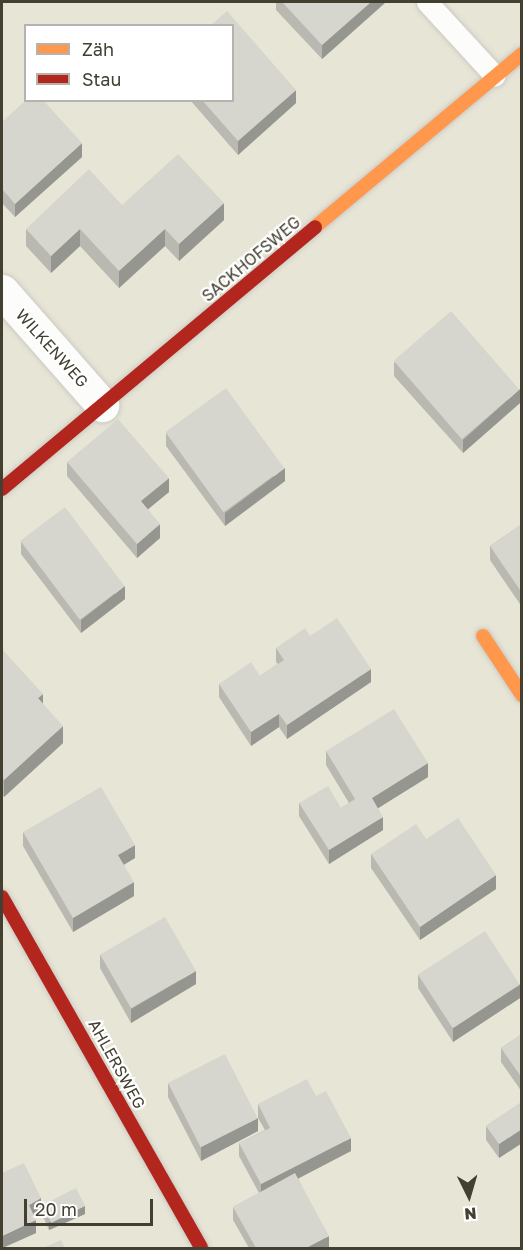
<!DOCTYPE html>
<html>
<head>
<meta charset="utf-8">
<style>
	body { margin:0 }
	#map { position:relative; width:523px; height:1250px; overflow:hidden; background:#eeede6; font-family:"Golos Text",sans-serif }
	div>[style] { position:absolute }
	.residential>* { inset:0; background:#e7e5d6 }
	.roads { filter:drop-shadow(0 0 2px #cccac3) drop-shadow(0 0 2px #cccac3) }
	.lane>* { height:21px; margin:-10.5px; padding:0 10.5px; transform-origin:10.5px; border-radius:10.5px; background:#fcfcfb }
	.street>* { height:33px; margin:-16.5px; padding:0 16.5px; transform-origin:16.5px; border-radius:16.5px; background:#fcfcfb }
	.slow>* { height:14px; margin:-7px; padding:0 7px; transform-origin:7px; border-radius:7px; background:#ff974d }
	.jam>* { height:14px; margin:-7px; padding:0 7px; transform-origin:7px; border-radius:7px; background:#b3261e }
	.wall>* { inset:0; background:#b9b8b1 }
	.shaded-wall>* { inset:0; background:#969690 }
	.building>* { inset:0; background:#d7d6ce; transform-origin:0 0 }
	span { translate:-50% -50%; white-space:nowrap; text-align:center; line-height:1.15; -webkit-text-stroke:4.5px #fff; paint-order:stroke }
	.street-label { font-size:16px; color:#434032 }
	.frame { position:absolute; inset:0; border:3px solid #434032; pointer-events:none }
	.legend { position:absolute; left:24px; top:24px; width:210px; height:78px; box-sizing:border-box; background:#fff; border:2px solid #b4b3ad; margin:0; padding:8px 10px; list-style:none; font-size:18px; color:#434032 }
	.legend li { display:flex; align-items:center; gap:12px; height:30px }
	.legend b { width:30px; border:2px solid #b4b3ad }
	.north { position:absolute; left:439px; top:1166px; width:60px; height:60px; -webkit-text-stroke:4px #fff; paint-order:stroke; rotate:175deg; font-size:16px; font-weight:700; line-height:24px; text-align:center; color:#434032 }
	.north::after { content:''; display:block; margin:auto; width:21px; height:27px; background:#434032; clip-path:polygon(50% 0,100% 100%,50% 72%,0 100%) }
	.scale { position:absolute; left:24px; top:1199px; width:129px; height:27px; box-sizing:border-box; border:3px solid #434032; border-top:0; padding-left:8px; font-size:18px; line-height:21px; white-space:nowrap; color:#434032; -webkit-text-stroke:4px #fff; paint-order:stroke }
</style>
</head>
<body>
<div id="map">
	<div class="residential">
		<i style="clip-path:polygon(evenodd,2px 2px,521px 2px,521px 50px,2px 488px,2px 2px,26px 26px,232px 26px,232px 100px,26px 100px,26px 26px)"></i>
		<i style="clip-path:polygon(521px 59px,521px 1248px,2px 1248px,2px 491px)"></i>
	</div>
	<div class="roads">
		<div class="lane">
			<i style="left:427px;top:2px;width:100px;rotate:47.4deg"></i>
		</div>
		<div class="street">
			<i style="left:2px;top:291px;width:152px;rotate:48.7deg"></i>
		</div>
		<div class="slow">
			<i style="left:315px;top:227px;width:270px;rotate:-39.9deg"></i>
			<i style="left:483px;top:636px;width:71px;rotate:56.5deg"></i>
		</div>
		<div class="jam">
			<i style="left:2px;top:489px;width:408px;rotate:-39.9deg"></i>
			<i style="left:2px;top:897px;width:403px;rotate:60.4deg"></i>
		</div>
	</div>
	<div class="wall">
		<i style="clip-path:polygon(276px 2px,386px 2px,322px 59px,276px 10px)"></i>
		<i style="clip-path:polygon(190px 100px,232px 100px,296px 103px,238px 155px)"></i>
		<i style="clip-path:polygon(2px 122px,82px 157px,15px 217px,2px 203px)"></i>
		<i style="clip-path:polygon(224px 220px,179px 261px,165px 246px,119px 288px,80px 246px,51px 273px,26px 246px,26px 229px)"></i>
		<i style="clip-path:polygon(394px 362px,520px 403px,463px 453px,394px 376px)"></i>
		<i style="clip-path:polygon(166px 433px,285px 481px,225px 526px,166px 446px)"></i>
		<i style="clip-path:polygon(67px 462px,169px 492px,148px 509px,160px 538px,137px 558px,67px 476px)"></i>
		<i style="clip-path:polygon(522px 524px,522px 607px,490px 560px,490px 546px)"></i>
		<i style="clip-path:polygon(21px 541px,125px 599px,81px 633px,21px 554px)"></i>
		<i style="clip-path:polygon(310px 636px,371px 682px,287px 739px,279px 727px,251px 746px,219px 697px,219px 684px,260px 676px,278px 664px,276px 662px,276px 648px)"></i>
		<i style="clip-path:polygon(2px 649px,43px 704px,63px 743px,4px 797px,2px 794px)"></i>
		<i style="clip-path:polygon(326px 751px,428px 777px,378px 808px,383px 830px,329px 864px,299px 816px,299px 803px,341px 808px,349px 803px,326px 765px)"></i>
		<i style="clip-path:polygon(23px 832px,135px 858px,124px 865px,134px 896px,73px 932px,23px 846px)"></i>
		<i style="clip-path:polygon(426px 839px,496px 889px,420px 940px,371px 868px,371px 854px)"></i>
		<i style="clip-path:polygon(100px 955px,196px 984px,131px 1023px,100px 968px)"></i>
		<i style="clip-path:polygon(418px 975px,520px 998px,453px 1042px,418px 988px)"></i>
		<i style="clip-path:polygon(522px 1034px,522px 1092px,501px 1062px,501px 1048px)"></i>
		<i style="clip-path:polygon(168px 1083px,258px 1131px,201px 1161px,168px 1097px)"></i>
		<i style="clip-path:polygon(316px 1096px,351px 1151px,298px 1178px,329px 1248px,249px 1248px,233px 1220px,233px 1207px,259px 1193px,239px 1156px,239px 1143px,265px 1130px,258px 1118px,258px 1104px)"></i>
		<i style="clip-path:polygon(522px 1102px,522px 1143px,499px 1158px,486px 1140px,486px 1126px)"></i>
		<i style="clip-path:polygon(41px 1204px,85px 1214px,49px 1230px,41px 1212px,34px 1216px,36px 1233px,3px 1248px)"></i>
	</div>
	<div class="shaded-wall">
		<i style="clip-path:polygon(371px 2px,386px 2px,322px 59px,322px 45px)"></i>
		<i style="clip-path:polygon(3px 67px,3px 80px,2px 82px,2px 68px)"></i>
		<i style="clip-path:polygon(296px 90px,296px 103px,238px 155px,238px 141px)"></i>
		<i style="clip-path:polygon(82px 143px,82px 157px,15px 217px,15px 204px)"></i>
		<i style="clip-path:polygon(224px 203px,224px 220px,179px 261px,179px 244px)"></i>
		<i style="clip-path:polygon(80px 229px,80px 246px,51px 273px,51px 256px)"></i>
		<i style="clip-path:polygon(165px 229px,165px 246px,119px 288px,119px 271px)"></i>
		<i style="clip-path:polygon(520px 389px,520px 403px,463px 453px,463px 440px)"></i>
		<i style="clip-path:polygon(285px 468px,285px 481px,225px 526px,225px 513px)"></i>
		<i style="clip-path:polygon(169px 478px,169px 492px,141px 515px,141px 501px)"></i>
		<i style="clip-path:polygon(160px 524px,160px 538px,137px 558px,137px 544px)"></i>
		<i style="clip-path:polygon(125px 586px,125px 599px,81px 633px,81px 620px)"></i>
		<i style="clip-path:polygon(371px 669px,371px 682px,287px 739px,287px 725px)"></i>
		<i style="clip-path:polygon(43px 694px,43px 711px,38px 698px)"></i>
		<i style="clip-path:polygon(279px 714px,279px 727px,251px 746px,251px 732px)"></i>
		<i style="clip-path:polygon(63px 726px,63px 743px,4px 797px,4px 780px)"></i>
		<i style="clip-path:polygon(428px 763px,428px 777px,372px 812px,372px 798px)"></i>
		<i style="clip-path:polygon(383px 817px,383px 830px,329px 864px,329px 850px)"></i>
		<i style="clip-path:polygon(135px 845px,135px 858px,118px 868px,118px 855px)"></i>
		<i style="clip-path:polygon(496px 875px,496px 889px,420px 940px,420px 927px)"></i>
		<i style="clip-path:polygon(134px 882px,134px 896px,73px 932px,73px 918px)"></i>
		<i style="clip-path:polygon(196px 971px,196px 984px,131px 1023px,131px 1009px)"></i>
		<i style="clip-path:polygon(520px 984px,520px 998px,453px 1042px,453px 1028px)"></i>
		<i style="clip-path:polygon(258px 1118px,258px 1131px,201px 1161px,201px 1147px)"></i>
		<i style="clip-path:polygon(522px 1129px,522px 1143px,499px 1158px,499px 1144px)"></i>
		<i style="clip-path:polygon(351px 1138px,351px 1151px,261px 1198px,261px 1184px)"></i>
		<i style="clip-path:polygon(41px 1198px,41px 1212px,29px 1219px,29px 1205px)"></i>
		<i style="clip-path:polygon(85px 1206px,85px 1214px,49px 1230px,49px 1222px)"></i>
		<i style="clip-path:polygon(36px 1220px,36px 1233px,2px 1248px,2px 1236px)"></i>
		<i style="clip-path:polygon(329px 1236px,329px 1248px,306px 1248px)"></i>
	</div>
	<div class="building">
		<i style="clip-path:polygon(282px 2px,371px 2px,322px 45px)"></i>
		<i style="clip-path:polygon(227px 11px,296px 90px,238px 141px,202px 100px,232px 100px,232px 26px,210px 26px)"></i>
		<i style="clip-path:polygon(26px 100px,43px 100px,82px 143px,15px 204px,2px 189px,2px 122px)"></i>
		<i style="clip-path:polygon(178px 154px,224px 203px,179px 244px,165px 229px,119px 271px,80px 229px,51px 256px,26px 229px,89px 169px,122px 205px)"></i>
		<i style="left:451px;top:311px;width:104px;height:76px;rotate:49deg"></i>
		<i style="left:226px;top:388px;width:99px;height:75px;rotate:54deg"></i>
		<i style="clip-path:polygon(118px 419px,169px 478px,141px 501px,160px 524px,137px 544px,67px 462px)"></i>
		<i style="left:65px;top:507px;width:99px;height:56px;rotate:53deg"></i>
		<i style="clip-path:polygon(522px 524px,522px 593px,490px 546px)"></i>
		<i style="clip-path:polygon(337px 618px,371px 669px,287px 725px,279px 714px,251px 732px,219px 684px,251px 662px,260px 676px,284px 660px,276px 648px,305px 628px,310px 636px)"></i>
		<i style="clip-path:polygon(2px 649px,43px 694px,38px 698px,63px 726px,4px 780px,2px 777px)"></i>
		<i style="clip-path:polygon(394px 709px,428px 763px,372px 798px,383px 817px,329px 850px,299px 803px,328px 786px,341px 808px,355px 799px,326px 751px)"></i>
		<i style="clip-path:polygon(101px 787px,135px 845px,118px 855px,134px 882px,73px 918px,23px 832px)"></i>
		<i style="clip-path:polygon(458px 818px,496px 875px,420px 927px,371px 854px,416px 824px,426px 839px)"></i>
		<i style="left:165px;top:917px;width:62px;height:75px;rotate:60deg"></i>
		<i style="left:485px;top:931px;width:64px;height:80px;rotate:57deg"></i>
		<i style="clip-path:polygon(522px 1034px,522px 1078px,501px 1048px)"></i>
		<i style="left:225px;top:1054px;width:72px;height:64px;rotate:63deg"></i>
		<i style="clip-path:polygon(307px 1079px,316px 1096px,326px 1091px,351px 1138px,261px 1184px,239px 1143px,270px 1128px,258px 1104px)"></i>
		<i style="clip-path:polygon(522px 1102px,522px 1129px,499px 1144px,486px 1126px)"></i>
		<i style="clip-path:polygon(24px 1163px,41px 1198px,29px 1205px,36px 1220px,2px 1236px,2px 1173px)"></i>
		<i style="clip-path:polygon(295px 1173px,329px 1236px,306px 1248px,256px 1248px,233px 1207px)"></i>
		<i style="left:76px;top:1188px;width:20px;height:38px;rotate:63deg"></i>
		<i style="clip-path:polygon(61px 1240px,65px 1248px,43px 1248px)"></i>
	</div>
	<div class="street-label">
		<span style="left:251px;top:259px;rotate:-40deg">SACKHOFSWEG</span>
		<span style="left:52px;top:348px;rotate:48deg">WILKENWEG</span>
		<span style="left:117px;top:1064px;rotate:61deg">AHLERSWEG</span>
	</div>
	<div class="frame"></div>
	<ul class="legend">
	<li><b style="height:8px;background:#ff974d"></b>Zäh</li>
	<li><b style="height:8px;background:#b3261e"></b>Stau</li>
	</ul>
	<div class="north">N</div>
	<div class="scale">20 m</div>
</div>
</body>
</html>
